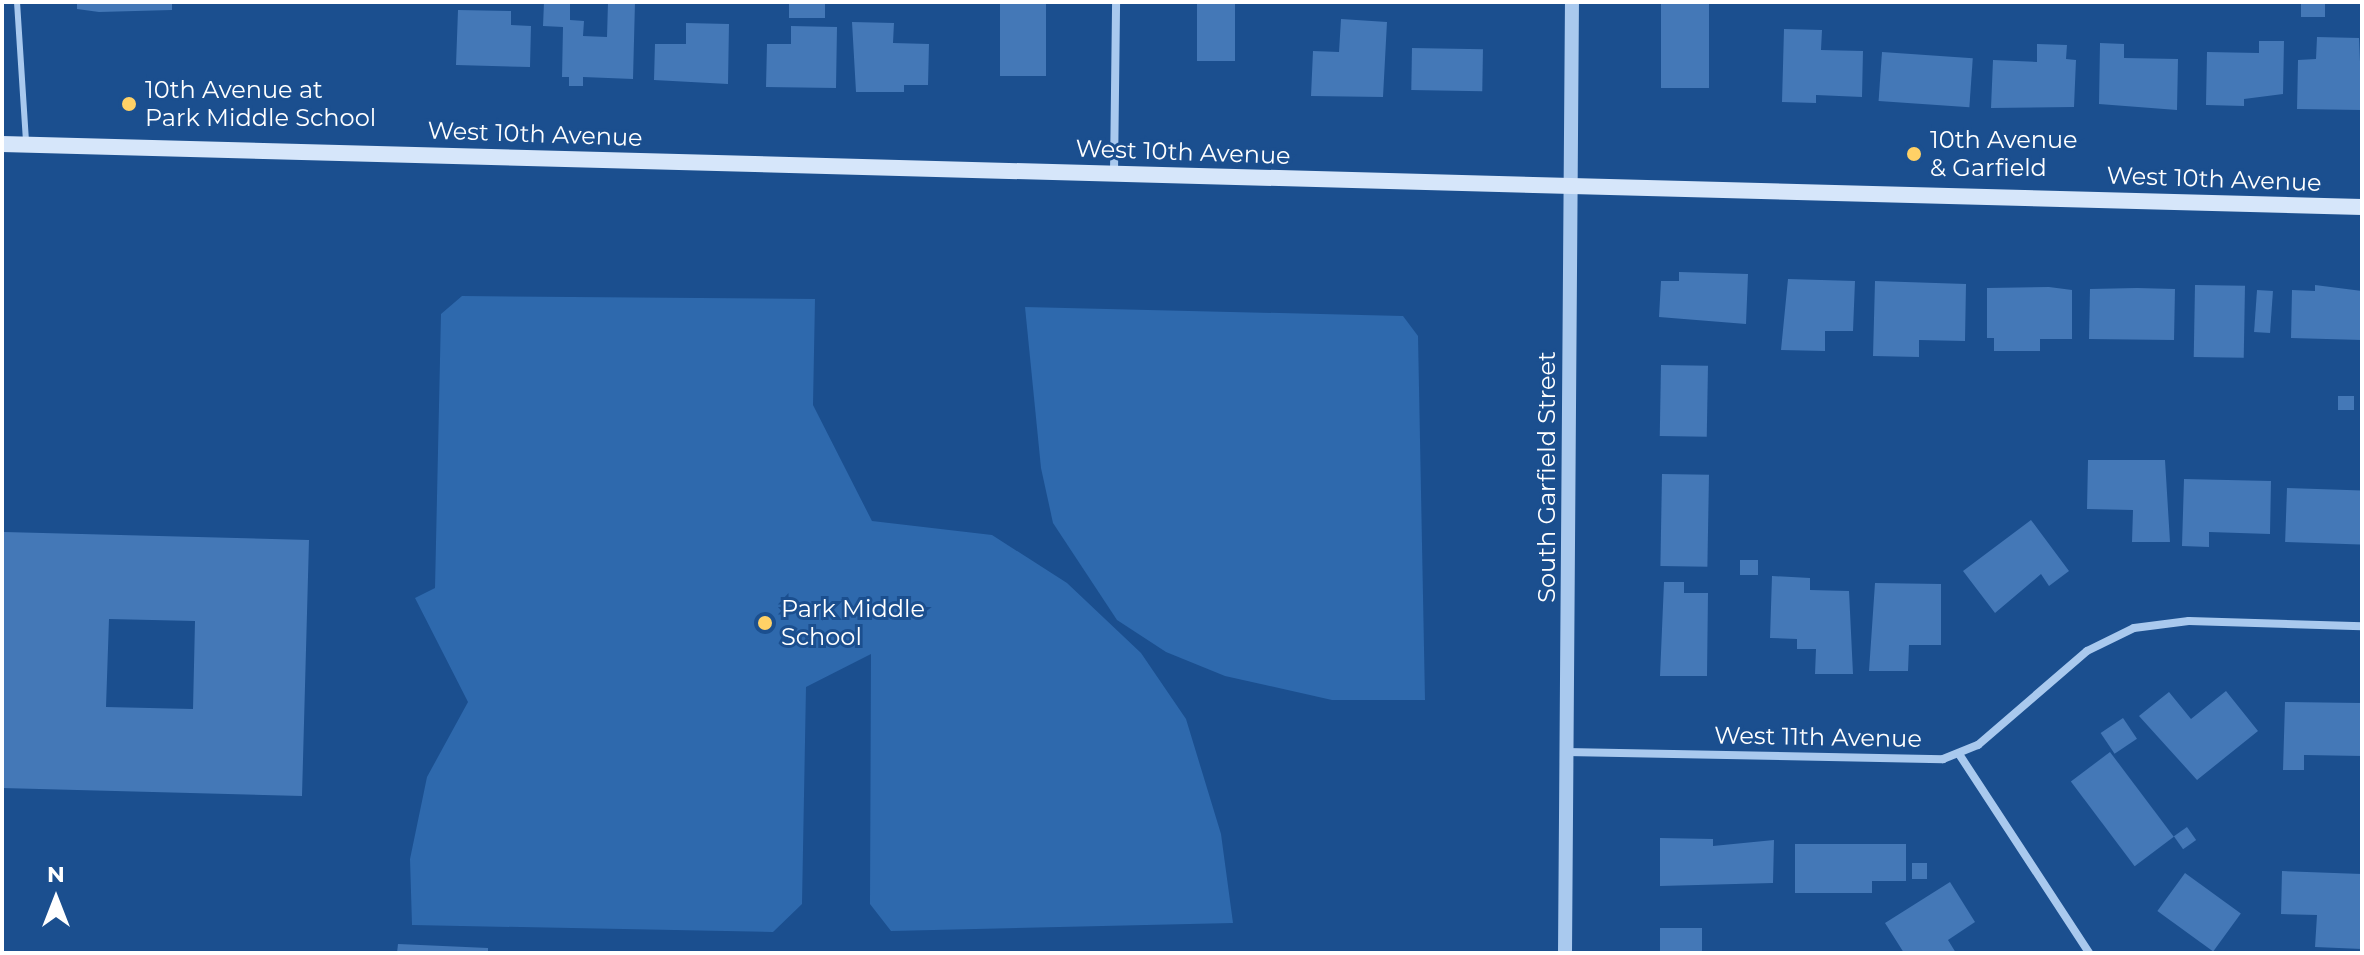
<!DOCTYPE html>
<html>
<head>
<meta charset="utf-8">
<style>
	body { margin:0 }
	#map { position:relative; width:2364px; height:955px; overflow:hidden; background:#1b4f8f; font-family:Montserrat,sans-serif }
	div>[style] { position:absolute }
	.green>* { inset:0; background:#2e69ad }
	.building>* { inset:0; background:#4478b7; transform-origin:0 0 }
	.service>* { height:6px; margin:-3px; padding:0 3px; transform-origin:3px; border-radius:3px; background:#a9c9ee }
	.minor>* { height:8px; margin:-4px; padding:0 4px; transform-origin:4px; border-radius:4px; background:#a9c9ee }
	.tertiary>* { height:14px; margin:-7px; padding:0 7px; transform-origin:7px; border-radius:7px; background:#a9c9ee }
	.secondary>* { height:16px; margin:-8px; padding:0 8px; transform-origin:8px; border-radius:8px; background:#d6e6fa }
	.dots>* { width:22px; height:22px; translate:-50% -50%; box-sizing:border-box; border:4px solid #1b4f8f; border-radius:50% }
	span { translate:-50% -50%; white-space:nowrap; text-align:center; line-height:1.15; -webkit-text-stroke:6px #1b4f8f; paint-order:stroke }
	.poi-label { font-size:24px; color:#fff }
	.left { translate:0 -50%; text-align:left }
	.street-label { font-size:24px; color:#fff }
	.frame { position:absolute; inset:0; border:4px solid #fff; pointer-events:none }
	.north { position:absolute; left:16px; top:859px; width:80px; height:80px; -webkit-text-stroke:6px #1b4f8f; paint-order:stroke; rotate:0deg; font-size:22px; font-weight:700; line-height:32px; text-align:center; color:#fff }
	.north::after { content:''; display:block; margin:auto; width:28px; height:36px; background:#fff; clip-path:polygon(50% 0,100% 100%,50% 72%,0 100%) }
</style>
</head>
<body>
<div id="map">
	<div class="green">
		<i style="clip-path:polygon(462px 296px,815px 299px,813px 405px,872px 521px,992px 535px,1067px 583px,1141px 653px,1186px 719px,1221px 834px,1233px 923px,891px 931px,870px 904px,871px 654px,806px 687px,802px 904px,773px 932px,412px 925px,410px 859px,427px 777px,468px 702px,415px 598px,435px 588px,441px 314px)"></i>
		<i style="clip-path:polygon(1025px 307px,1403px 316px,1418px 336px,1425px 700px,1332px 700px,1225px 676px,1166px 652px,1117px 620px,1053px 523px,1041px 468px)"></i>
	</div>
	<div class="building">
		<i style="clip-path:polygon(77px 2px,172px 2px,172px 10px,99px 12px,77px 9px)"></i>
		<i style="clip-path:polygon(544px 2px,570px 2px,570px 20px,584px 21px,583px 36px,607px 37px,608px 2px,635px 2px,633px 79px,583px 77px,583px 86px,569px 86px,569px 77px,562px 77px,563px 27px,543px 26px)"></i>
		<i style="left:789px;top:2px;width:36px;height:16px"></i>
		<i style="left:1000px;top:2px;width:46px;height:74px"></i>
		<i style="left:1197px;top:2px;width:38px;height:59px"></i>
		<i style="left:1661px;top:2px;width:48px;height:86px"></i>
		<i style="left:2301px;top:2px;width:24px;height:15px"></i>
		<i style="clip-path:polygon(458px 10px,511px 11px,511px 25px,531px 26px,530px 67px,456px 65px)"></i>
		<i style="clip-path:polygon(1341px 19px,1387px 22px,1383px 97px,1311px 96px,1313px 51px,1339px 52px)"></i>
		<i style="clip-path:polygon(852px 22px,894px 23px,893px 43px,929px 44px,928px 85px,904px 85px,904px 92px,856px 92px)"></i>
		<i style="clip-path:polygon(686px 23px,729px 24px,728px 84px,654px 80px,655px 44px,686px 44px)"></i>
		<i style="clip-path:polygon(791px 26px,837px 27px,836px 88px,766px 87px,767px 44px,791px 44px)"></i>
		<i style="clip-path:polygon(1784px 29px,1822px 30px,1821px 50px,1863px 51px,1862px 97px,1816px 95px,1816px 103px,1782px 102px)"></i>
		<i style="clip-path:polygon(2317px 37px,2359px 38px,2362px 110px,2297px 109px,2298px 60px,2316px 59px)"></i>
		<i style="clip-path:polygon(2259px 41px,2284px 41px,2283px 94px,2244px 99px,2244px 106px,2206px 105px,2207px 52px,2259px 53px)"></i>
		<i style="clip-path:polygon(2100px 43px,2124px 44px,2124px 58px,2178px 59px,2177px 110px,2099px 104px)"></i>
		<i style="clip-path:polygon(2037px 44px,2067px 45px,2066px 59px,2076px 60px,2074px 107px,1991px 108px,1993px 60px,2037px 62px)"></i>
		<i style="left:1412px;top:48px;width:71px;height:42px;rotate:1deg"></i>
		<i style="left:1882px;top:52px;width:91px;height:49px;rotate:4deg"></i>
		<i style="clip-path:polygon(1679px 272px,1748px 274px,1746px 324px,1659px 317px,1661px 281px,1679px 281px)"></i>
		<i style="clip-path:polygon(1788px 279px,1855px 281px,1853px 331px,1825px 331px,1825px 351px,1781px 350px)"></i>
		<i style="clip-path:polygon(1875px 281px,1966px 284px,1965px 341px,1919px 340px,1919px 357px,1873px 356px)"></i>
		<i style="left:2195px;top:285px;width:50px;height:72px;rotate:1deg"></i>
		<i style="clip-path:polygon(2315px 285px,2362px 291px,2362px 340px,2291px 338px,2292px 290px,2315px 291px)"></i>
		<i style="clip-path:polygon(2049px 287px,2072px 290px,2072px 339px,2040px 339px,2040px 351px,1994px 351px,1994px 338px,1987px 338px,1987px 288px)"></i>
		<i style="clip-path:polygon(2137px 288px,2175px 289px,2174px 340px,2089px 339px,2090px 289px)"></i>
		<i style="left:2257px;top:290px;width:16px;height:42px;rotate:4deg"></i>
		<i style="left:1661px;top:365px;width:47px;height:71px;rotate:1deg"></i>
		<i style="left:2338px;top:396px;width:16px;height:14px"></i>
		<i style="clip-path:polygon(2088px 460px,2165px 460px,2170px 542px,2132px 542px,2133px 510px,2087px 509px)"></i>
		<i style="left:1662px;top:474px;width:47px;height:92px;rotate:1deg"></i>
		<i style="clip-path:polygon(2184px 479px,2271px 481px,2270px 534px,2209px 532px,2209px 547px,2182px 546px)"></i>
		<i style="left:2287px;top:488px;width:75px;height:54px;rotate:2deg"></i>
		<i style="clip-path:polygon(2031px 520px,2069px 571px,2049px 586px,2041px 574px,1995px 613px,1963px 571px)"></i>
		<i style="clip-path:polygon(evenodd,4px 532px,309px 540px,302px 796px,2px 788px,4px 532px,109px 619px,195px 621px,193px 709px,106px 707px,109px 619px)"></i>
		<i style="left:1740px;top:560px;width:18px;height:15px"></i>
		<i style="clip-path:polygon(1772px 576px,1810px 578px,1810px 590px,1849px 591px,1853px 674px,1815px 674px,1816px 649px,1797px 649px,1797px 639px,1770px 638px)"></i>
		<i style="clip-path:polygon(1664px 582px,1684px 582px,1684px 593px,1708px 593px,1707px 676px,1660px 676px)"></i>
		<i style="clip-path:polygon(1875px 583px,1941px 584px,1941px 645px,1909px 645px,1908px 671px,1869px 671px)"></i>
		<i style="clip-path:polygon(2226px 691px,2258px 731px,2197px 780px,2139px 716px,2169px 692px,2191px 719px)"></i>
		<i style="clip-path:polygon(2285px 702px,2362px 703px,2362px 756px,2304px 755px,2304px 770px,2283px 770px)"></i>
		<i style="left:2123px;top:718px;width:25px;height:27px;rotate:56deg"></i>
		<i style="left:2110px;top:752px;width:106px;height:49px;rotate:53deg"></i>
		<i style="left:2187px;top:827px;width:16px;height:16px;rotate:55deg"></i>
		<i style="clip-path:polygon(1660px 838px,1713px 839px,1713px 846px,1774px 840px,1773px 883px,1660px 886px)"></i>
		<i style="clip-path:polygon(1795px 844px,1906px 844px,1906px 881px,1872px 881px,1872px 893px,1795px 893px)"></i>
		<i style="left:1912px;top:863px;width:15px;height:16px"></i>
		<i style="clip-path:polygon(2282px 871px,2362px 874px,2362px 949px,2315px 947px,2317px 915px,2281px 914px)"></i>
		<i style="left:2185px;top:873px;width:69px;height:47px;rotate:36deg"></i>
		<i style="clip-path:polygon(1950px 882px,1975px 922px,1948px 940px,1956px 953px,1904px 953px,1885px 923px)"></i>
		<i style="left:1660px;top:928px;width:42px;height:25px"></i>
		<i style="clip-path:polygon(398px 944px,488px 948px,488px 953px,397px 953px)"></i>
	</div>
	<div class="service">
		<i style="left:17px;top:2px;width:140px;rotate:86.3deg"></i>
	</div>
	<div class="minor">
		<i style="left:1114px;top:173px;width:171px;rotate:-89.3deg"></i>
		<i style="left:1566px;top:752px;width:377px;rotate:1.1deg"></i>
		<i style="left:1943px;top:759px;width:38px;rotate:-22deg"></i>
		<i style="left:1978px;top:745px;width:144px;rotate:-40.8deg"></i>
		<i style="left:2087px;top:651px;width:52px;rotate:-26.1deg"></i>
		<i style="left:2134px;top:628px;width:55px;rotate:-7.3deg"></i>
		<i style="left:2189px;top:621px;width:173px;rotate:1.7deg"></i>
		<i style="left:1959px;top:754px;width:238px;rotate:56.8deg"></i>
	</div>
	<div class="tertiary">
		<i style="left:1565px;top:953px;width:951px;rotate:-89.58deg"></i>
	</div>
	<div class="secondary">
		<i style="left:2px;top:144px;width:2361px;rotate:1.53deg"></i>
	</div>
	<div class="dots">
		<i style="left:129px;top:104px;background:#ffd166"></i>
		<i style="left:1914px;top:154px;background:#ffd166"></i>
		<i style="left:765px;top:623px;background:#ffd166"></i>
	</div>
	<div class="poi-label">
		<span class="left" style="left:145px;top:104px">10th Avenue at<br>Park Middle School</span>
		<span class="left" style="left:1930px;top:154px">10th Avenue<br>&amp; Garfield</span>
		<span class="left" style="left:781px;top:623px">Park Middle<br>School</span>
	</div>
	<div class="street-label">
		<span style="left:535px;top:134px;rotate:2deg">West 10th Avenue</span>
		<span style="left:1183px;top:152px;rotate:2deg">West 10th Avenue</span>
		<span style="left:2214px;top:179px;rotate:2deg">West 10th Avenue</span>
		<span style="left:1547px;top:477px;rotate:-90deg">South Garfield Street</span>
		<span style="left:1818px;top:737px;rotate:1deg">West 11th Avenue</span>
	</div>
	<div class="frame"></div>
	<div class="north">N</div>
</div>
</body>
</html>
